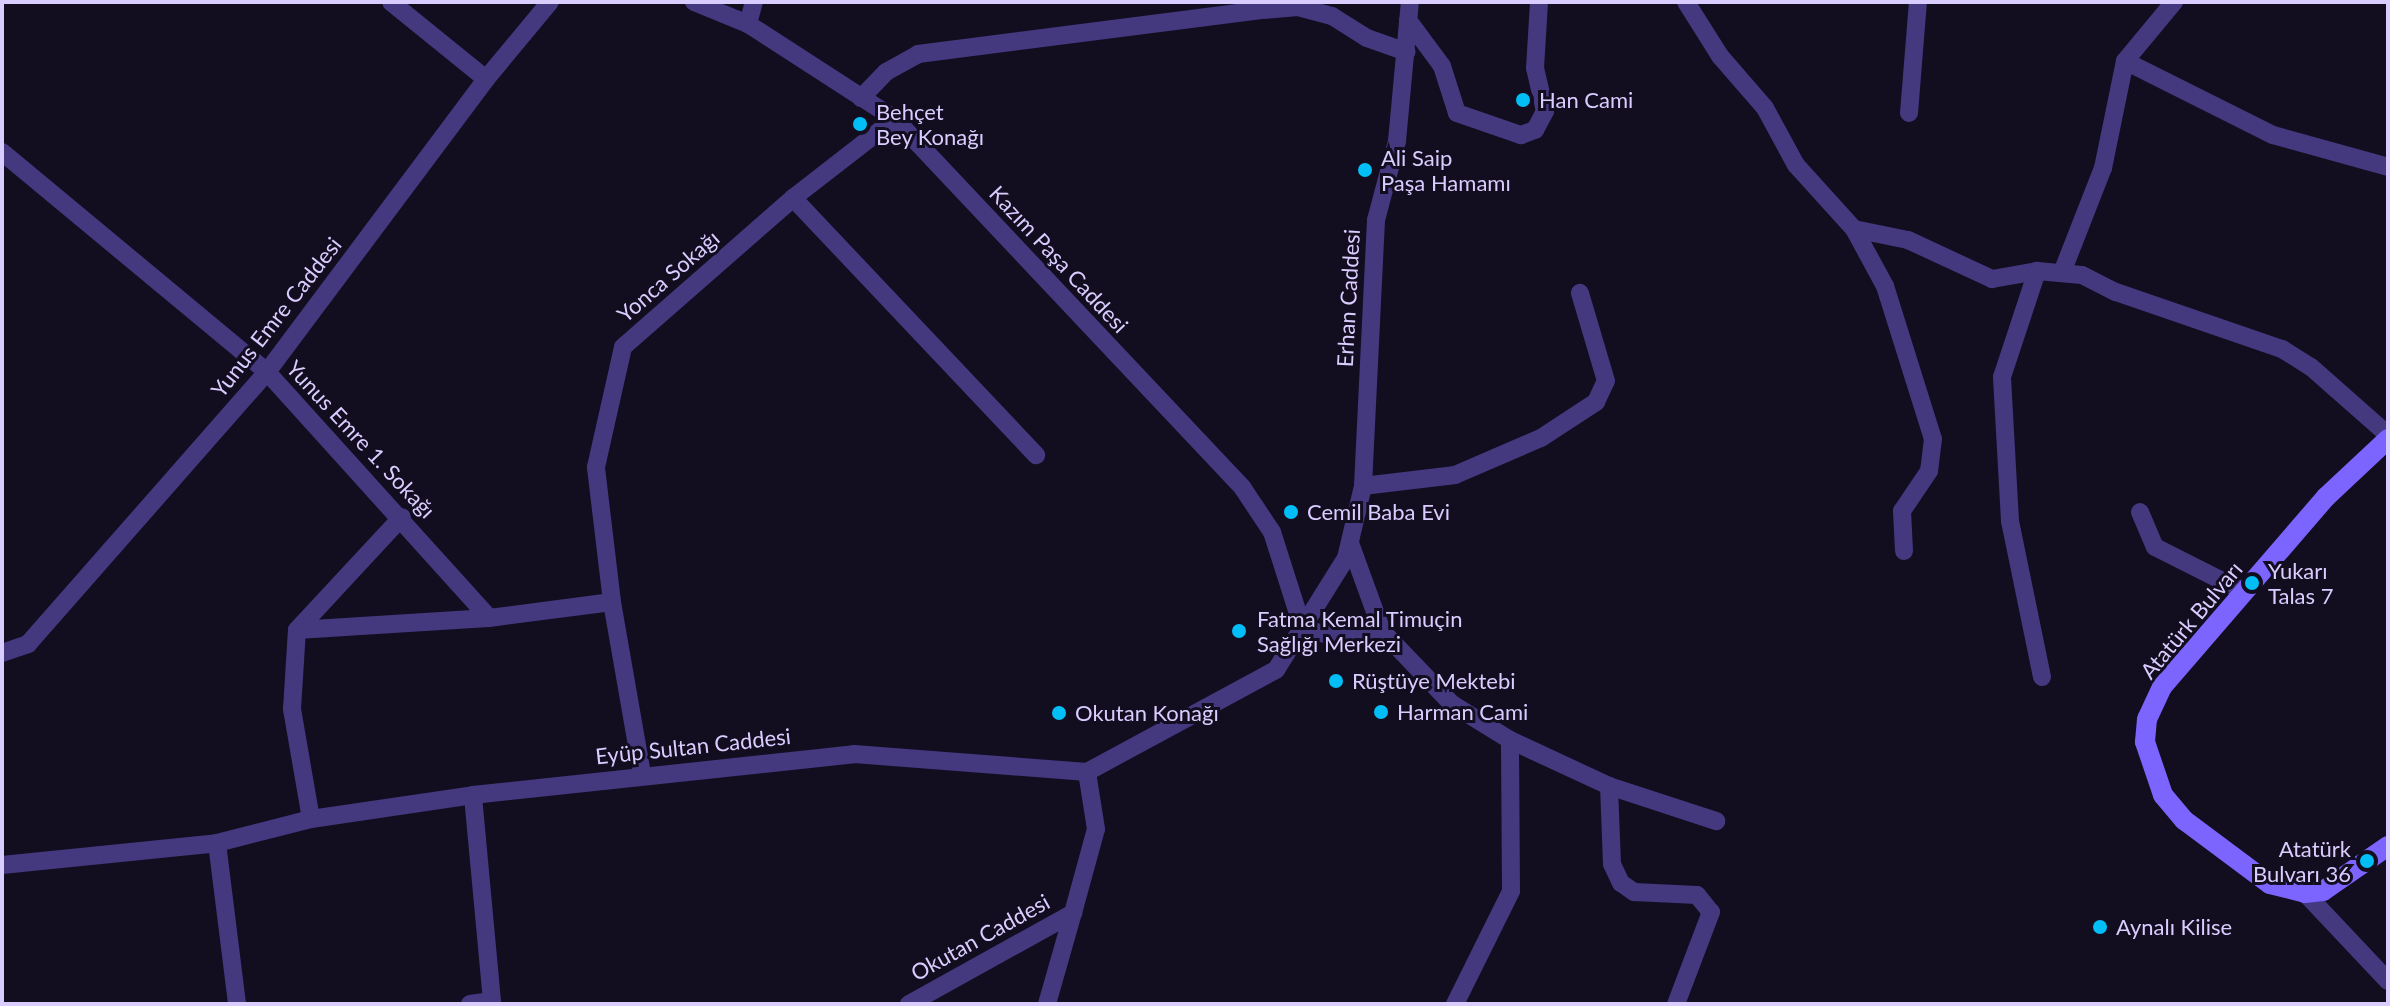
<!DOCTYPE html>
<html>
<head>
<meta charset="utf-8">
<style>
	body { margin:0 }
	#map { position:relative; width:2390px; height:1006px; overflow:hidden; background:#130d20; font-family:Lato,sans-serif }
	div>[style] { position:absolute }
	.street>* { height:18px; margin:-9px; padding:0 9px; transform-origin:9px; border-radius:9px; background:#44387f }
	.secondary>* { height:20px; margin:-10px; padding:0 10px; transform-origin:10px; border-radius:10px; background:#7c64fe }
	.dots>* { width:22px; height:22px; translate:-50% -50%; box-sizing:border-box; border:4px solid #130d20; border-radius:50% }
	span { translate:-50% -50%; white-space:nowrap; text-align:center; line-height:1.15; -webkit-text-stroke:6px #130d20; paint-order:stroke }
	.poi-label { font-size:22px; color:#d9cdff }
	.left { translate:0 -50%; text-align:left }
	.right { translate:-100% -50%; text-align:right }
	.street-label { font-size:22px; color:#d9cdff }
	.frame { position:absolute; inset:0; border:4px solid #d9cdff; pointer-events:none }
</style>
</head>
<body>
<div id="map">
	<div class="street">
		<i style="left:694px;top:2px;width:58px;rotate:22.2deg"></i>
		<i style="left:748px;top:24px;width:175px;rotate:32.9deg"></i>
		<i style="left:895px;top:119px;width:506px;rotate:46.68deg"></i>
		<i style="left:1242px;top:487px;width:54px;rotate:56.3deg"></i>
		<i style="left:1272px;top:532px;width:102px;rotate:72.3deg"></i>
		<i style="left:1303px;top:629px;width:28px;rotate:13deg"></i>
		<i style="left:1330px;top:635px;width:52px;rotate:-4.4deg"></i>
		<i style="left:1686px;top:2px;width:64px;rotate:57.8deg"></i>
		<i style="left:1720px;top:56px;width:69px;rotate:49.1deg"></i>
		<i style="left:1765px;top:108px;width:65px;rotate:61.5deg"></i>
		<i style="left:1796px;top:165px;width:86px;rotate:47.8deg"></i>
		<i style="left:1854px;top:229px;width:65px;rotate:61.5deg"></i>
		<i style="left:1885px;top:286px;width:160px;rotate:72.6deg"></i>
		<i style="left:1933px;top:439px;width:32px;rotate:97deg"></i>
		<i style="left:1929px;top:471px;width:48px;rotate:124deg"></i>
		<i style="left:1902px;top:511px;width:40px;rotate:87.1deg"></i>
		<i style="left:1408px;top:20px;width:57px;rotate:53.5deg"></i>
		<i style="left:1442px;top:66px;width:49px;rotate:72.3deg"></i>
		<i style="left:1457px;top:113px;width:68px;rotate:19deg"></i>
		<i style="left:1521px;top:135px;width:15px;rotate:-20deg"></i>
		<i style="left:1535px;top:130px;width:21px;rotate:-62deg"></i>
		<i style="left:1545px;top:111px;width:44px;rotate:-103.1deg"></i>
		<i style="left:1535px;top:68px;width:66px;rotate:-86.5deg"></i>
		<i style="left:748px;top:24px;width:23px;rotate:-75deg"></i>
		<i style="left:2125px;top:61px;width:165px;rotate:26.6deg"></i>
		<i style="left:2273px;top:135px;width:119px;rotate:15.5deg"></i>
		<i style="left:486px;top:79px;width:100px;rotate:-50.3deg"></i>
		<i style="left:861px;top:98px;width:36px;rotate:-46deg"></i>
		<i style="left:886px;top:72px;width:37px;rotate:-29deg"></i>
		<i style="left:918px;top:54px;width:348px;rotate:-7.3deg"></i>
		<i style="left:1263px;top:10px;width:35px;rotate:-5deg"></i>
		<i style="left:1298px;top:7px;width:35px;rotate:15deg"></i>
		<i style="left:1332px;top:16px;width:41px;rotate:32.2deg"></i>
		<i style="left:1367px;top:38px;width:42px;rotate:19.3deg"></i>
		<i style="left:1909px;top:113px;width:111px;rotate:-85.4deg"></i>
		<i style="left:2px;top:152px;width:344px;rotate:39.7deg"></i>
		<i style="left:267px;top:372px;width:331px;rotate:47.9deg"></i>
		<i style="left:793px;top:198px;width:354px;rotate:46.6deg"></i>
		<i style="left:1854px;top:229px;width:55px;rotate:11.5deg"></i>
		<i style="left:1908px;top:240px;width:93px;rotate:24.9deg"></i>
		<i style="left:1992px;top:279px;width:46px;rotate:-10.1deg"></i>
		<i style="left:2063px;top:270px;width:110px;rotate:-68.6deg"></i>
		<i style="left:2103px;top:168px;width:109px;rotate:-78.4deg"></i>
		<i style="left:2125px;top:61px;width:77px;rotate:-50.3deg"></i>
		<i style="left:1363px;top:486px;width:93px;rotate:-6.8deg"></i>
		<i style="left:1455px;top:475px;width:94px;rotate:-23.3deg"></i>
		<i style="left:1541px;top:438px;width:66px;rotate:-33.2deg"></i>
		<i style="left:1596px;top:402px;width:23px;rotate:-65deg"></i>
		<i style="left:1606px;top:381px;width:92px;rotate:-106.5deg"></i>
		<i style="left:2140px;top:512px;width:38px;rotate:67deg"></i>
		<i style="left:2155px;top:547px;width:100px;rotate:26.8deg"></i>
		<i style="left:1350px;top:543px;width:94px;rotate:70deg"></i>
		<i style="left:1382px;top:631px;width:101px;rotate:46.2deg"></i>
		<i style="left:1452px;top:704px;width:68px;rotate:31.8deg"></i>
		<i style="left:1510px;top:740px;width:109px;rotate:24.9deg"></i>
		<i style="left:1609px;top:786px;width:113px;rotate:18.1deg"></i>
		<i style="left:297px;top:630px;width:192px;rotate:-3.6deg"></i>
		<i style="left:489px;top:618px;width:124px;rotate:-7.4deg"></i>
		<i style="left:2px;top:653px;width:28px;rotate:-19deg"></i>
		<i style="left:28px;top:644px;width:362px;rotate:-48.7deg"></i>
		<i style="left:267px;top:372px;width:366px;rotate:-53.2deg"></i>
		<i style="left:486px;top:79px;width:122px;rotate:-141deg"></i>
		<i style="left:2042px;top:677px;width:159px;rotate:-101.6deg"></i>
		<i style="left:2010px;top:521px;width:144px;rotate:-93.2deg"></i>
		<i style="left:2002px;top:377px;width:112px;rotate:-71.7deg"></i>
		<i style="left:2037px;top:271px;width:45px;rotate:5.1deg"></i>
		<i style="left:2082px;top:275px;width:38px;rotate:27deg"></i>
		<i style="left:2116px;top:292px;width:176px;rotate:19deg"></i>
		<i style="left:2282px;top:349px;width:34px;rotate:32deg"></i>
		<i style="left:2311px;top:367px;width:103px;rotate:41.4deg"></i>
		<i style="left:642px;top:774px;width:175px;rotate:-99.9deg"></i>
		<i style="left:612px;top:602px;width:136px;rotate:-96.8deg"></i>
		<i style="left:596px;top:467px;width:123px;rotate:-77.3deg"></i>
		<i style="left:623px;top:347px;width:226px;rotate:-41.2deg"></i>
		<i style="left:793px;top:198px;width:129px;rotate:-37.8deg"></i>
		<i style="left:1609px;top:786px;width:78px;rotate:87.8deg"></i>
		<i style="left:1612px;top:864px;width:21px;rotate:65deg"></i>
		<i style="left:1621px;top:883px;width:16px;rotate:35deg"></i>
		<i style="left:1634px;top:892px;width:63px;rotate:2.7deg"></i>
		<i style="left:1697px;top:895px;width:22px;rotate:51deg"></i>
		<i style="left:1711px;top:912px;width:98px;rotate:110.8deg"></i>
		<i style="left:311px;top:819px;width:112px;rotate:-99.8deg"></i>
		<i style="left:292px;top:709px;width:79px;rotate:-86.4deg"></i>
		<i style="left:297px;top:630px;width:154px;rotate:-47.1deg"></i>
		<i style="left:217px;top:843px;width:162px;rotate:82.9deg"></i>
		<i style="left:2px;top:865px;width:216px;rotate:-5.8deg"></i>
		<i style="left:217px;top:843px;width:97px;rotate:-14.3deg"></i>
		<i style="left:311px;top:819px;width:164px;rotate:-8.4deg"></i>
		<i style="left:473px;top:795px;width:383px;rotate:-6.1deg"></i>
		<i style="left:854px;top:754px;width:234px;rotate:4.4deg"></i>
		<i style="left:1087px;top:772px;width:215px;rotate:-28.4deg"></i>
		<i style="left:1276px;top:670px;width:132px;rotate:-58deg"></i>
		<i style="left:1346px;top:558px;width:74px;rotate:-76.7deg"></i>
		<i style="left:1363px;top:486px;width:266px;rotate:-87.2deg"></i>
		<i style="left:1376px;top:220px;width:82px;rotate:-75.1deg"></i>
		<i style="left:1397px;top:141px;width:140px;rotate:-84.7deg"></i>
		<i style="left:2305px;top:893px;width:121px;rotate:46.7deg"></i>
		<i style="left:470px;top:1004px;width:22px;rotate:-8deg"></i>
		<i style="left:492px;top:1001px;width:207px;rotate:-95.3deg"></i>
		<i style="left:909px;top:1004px;width:188px;rotate:-29deg"></i>
		<i style="left:1073px;top:913px;width:87px;rotate:-74.7deg"></i>
		<i style="left:1096px;top:829px;width:58px;rotate:-99deg"></i>
		<i style="left:1047px;top:1004px;width:95px;rotate:-74.1deg"></i>
		<i style="left:1455px;top:1004px;width:126px;rotate:-63.6deg"></i>
		<i style="left:1511px;top:891px;width:151px;rotate:-90.4deg"></i>
	</div>
	<div class="secondary">
		<i style="left:2388px;top:439px;width:85px;rotate:136.9deg"></i>
		<i style="left:2326px;top:497px;width:251px;rotate:130.8deg"></i>
		<i style="left:2162px;top:687px;width:35px;rotate:115deg"></i>
		<i style="left:2147px;top:719px;width:23px;rotate:95deg"></i>
		<i style="left:2145px;top:742px;width:56px;rotate:71.2deg"></i>
		<i style="left:2163px;top:795px;width:33px;rotate:50deg"></i>
		<i style="left:2184px;top:820px;width:107px;rotate:36.7deg"></i>
		<i style="left:2270px;top:884px;width:36px;rotate:14deg"></i>
		<i style="left:2305px;top:893px;width:18px;rotate:-6deg"></i>
		<i style="left:2323px;top:891px;width:79px;rotate:-34.7deg"></i>
	</div>
	<div class="dots">
		<i style="left:1523px;top:100px;background:#02bef6"></i>
		<i style="left:860px;top:124px;background:#02bef6"></i>
		<i style="left:1365px;top:170px;background:#02bef6"></i>
		<i style="left:1291px;top:512px;background:#02bef6"></i>
		<i style="left:2252px;top:583px;background:#02bef6"></i>
		<i style="left:1239px;top:631px;background:#02bef6"></i>
		<i style="left:1336px;top:681px;background:#02bef6"></i>
		<i style="left:1381px;top:712px;background:#02bef6"></i>
		<i style="left:1059px;top:713px;background:#02bef6"></i>
		<i style="left:2367px;top:861px;background:#02bef6"></i>
		<i style="left:2100px;top:927px;background:#02bef6"></i>
	</div>
	<div class="poi-label">
		<span class="left" style="left:1539px;top:100px">Han Cami</span>
		<span class="left" style="left:876px;top:124px">Behçet<br>Bey Konağı</span>
		<span class="left" style="left:1381px;top:170px">Ali Saip<br>Paşa Hamamı</span>
		<span class="left" style="left:1307px;top:512px">Cemil Baba Evi</span>
		<span class="left" style="left:2268px;top:583px">Yukarı<br>Talas 7</span>
		<span class="left" style="left:1257px;top:631px">Fatma Kemal Timuçin<br>Sağlığı Merkezi</span>
		<span class="left" style="left:1352px;top:681px">Rüştüye Mektebi</span>
		<span class="left" style="left:1397px;top:712px">Harman Cami</span>
		<span class="left" style="left:1075px;top:713px">Okutan Konağı</span>
		<span class="right" style="left:2351px;top:861px">Atatürk<br>Bulvarı 36</span>
		<span class="left" style="left:2116px;top:927px">Aynalı Kilise</span>
	</div>
	<div class="street-label">
		<span style="left:1059px;top:259px;rotate:47deg">Kazım Paşa Caddesi</span>
		<span style="left:668px;top:276px;rotate:-41deg">Yonca Sokağı</span>
		<span style="left:1348px;top:298px;rotate:-87deg">Erhan Caddesi</span>
		<span style="left:276px;top:317px;rotate:-52deg">Yunus Emre Caddesi</span>
		<span style="left:361px;top:439px;rotate:47deg">Yunus Emre 1. Sokağı</span>
		<span style="left:2191px;top:620px;rotate:-50deg">Atatürk Bulvarı</span>
		<span style="left:693px;top:746px;rotate:-6deg">Eyüp Sultan Caddesi</span>
		<span style="left:980px;top:937px;rotate:-29deg">Okutan Caddesi</span>
	</div>
	<div class="frame"></div>
</div>
</body>
</html>
